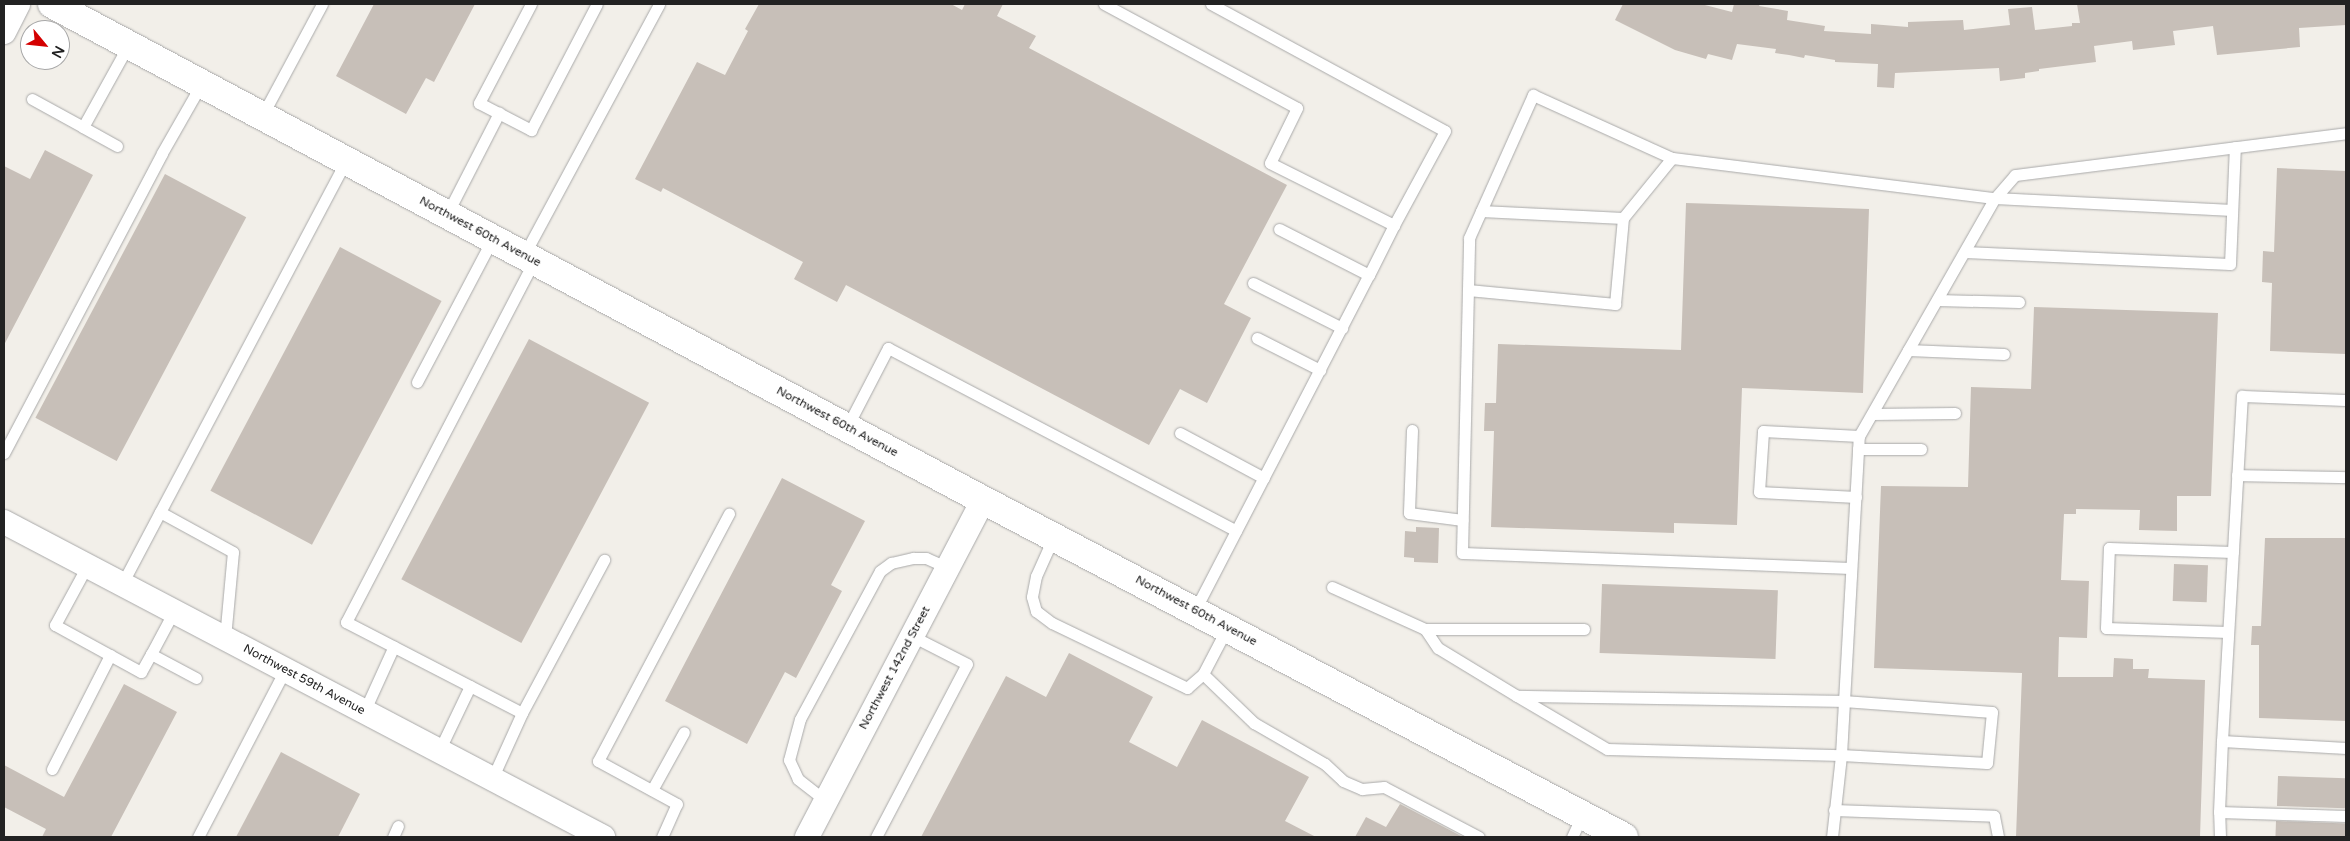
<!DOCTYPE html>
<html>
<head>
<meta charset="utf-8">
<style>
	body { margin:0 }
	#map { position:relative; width:2350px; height:841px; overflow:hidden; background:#f2efe9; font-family:"Varela Round",sans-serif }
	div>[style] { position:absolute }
	.building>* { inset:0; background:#c7bfb8; transform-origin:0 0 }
	.roads { filter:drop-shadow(0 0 1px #a9a9a9) drop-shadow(0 0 1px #a9a9a9) }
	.service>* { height:11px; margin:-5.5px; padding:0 5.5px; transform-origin:5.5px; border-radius:5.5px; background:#fff }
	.minor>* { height:24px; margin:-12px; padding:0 12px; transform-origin:12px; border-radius:12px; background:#fff }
	.tertiary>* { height:28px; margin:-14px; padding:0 14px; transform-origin:14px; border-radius:14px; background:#fff }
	span { translate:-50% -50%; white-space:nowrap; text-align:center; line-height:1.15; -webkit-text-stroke:4.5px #fff; paint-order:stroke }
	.street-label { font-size:12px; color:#222 }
	.frame { position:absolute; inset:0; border:5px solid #222; pointer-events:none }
	.north { position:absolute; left:20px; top:20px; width:50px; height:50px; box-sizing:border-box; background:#fff; border:1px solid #a7a7a7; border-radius:50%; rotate:118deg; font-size:14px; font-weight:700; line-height:20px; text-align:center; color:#222 }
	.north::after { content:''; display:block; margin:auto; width:18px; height:22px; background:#d40000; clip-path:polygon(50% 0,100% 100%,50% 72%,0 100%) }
</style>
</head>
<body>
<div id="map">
	<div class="building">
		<i style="clip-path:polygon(374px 4px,475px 4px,434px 82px,426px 78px,406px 114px,336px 76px)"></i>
		<i style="clip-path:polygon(759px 4px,951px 4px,962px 10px,965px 4px,1003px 4px,997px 16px,1036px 36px,1029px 48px,1287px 185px,1224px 304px,1251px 318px,1207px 403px,1180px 389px,1149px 445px,846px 285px,837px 302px,794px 279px,803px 262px,663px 188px,661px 192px,635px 179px,697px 62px,725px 75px,748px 31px,745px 29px)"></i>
		<i style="clip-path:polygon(1623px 4px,1701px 4px,1732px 12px,1734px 4px,1760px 4px,1759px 6px,1788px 11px,1787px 20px,1825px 26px,1824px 31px,1871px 34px,1871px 24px,1908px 27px,1908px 22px,1963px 20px,1964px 30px,2010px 25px,2008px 9px,2032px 7px,2035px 30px,2072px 26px,2072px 23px,2080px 23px,2077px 4px,2346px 4px,2346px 25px,2299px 28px,2300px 47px,2217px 55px,2213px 26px,2173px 31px,2175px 45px,2133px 50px,2132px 41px,2094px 46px,2096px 62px,2039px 69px,2039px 71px,2025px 73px,2025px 78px,2000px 81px,1999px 68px,1895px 73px,1894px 88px,1877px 87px,1878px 64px,1835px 62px,1835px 60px,1805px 55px,1804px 58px,1789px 55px,1775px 53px,1776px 49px,1737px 44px,1732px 60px,1708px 54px,1706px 59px,1675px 50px,1615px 20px)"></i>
		<i style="clip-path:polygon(45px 150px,93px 175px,4px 345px,4px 166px,30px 179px)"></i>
		<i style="clip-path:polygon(2277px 168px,2346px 171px,2346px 354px,2270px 351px,2272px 283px,2262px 282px,2263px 251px,2274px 252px)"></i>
		<i style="left:165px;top:174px;width:92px;height:276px;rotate:28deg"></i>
		<i style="clip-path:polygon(1686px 203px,1869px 209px,1863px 393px,1742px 388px,1737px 525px,1674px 523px,1674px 533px,1491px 527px,1494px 431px,1484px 431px,1485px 403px,1496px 403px,1498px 344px,1681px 350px)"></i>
		<i style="left:340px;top:247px;width:115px;height:276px;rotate:28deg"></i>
		<i style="clip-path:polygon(2034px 307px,2218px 313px,2211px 496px,2177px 496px,2177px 531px,2139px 530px,2140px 510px,2076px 509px,2076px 514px,2064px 514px,2061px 580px,2089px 581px,2087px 638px,2059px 637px,2058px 677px,2113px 677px,2114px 658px,2133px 659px,2133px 669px,2149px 669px,2148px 678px,2205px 680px,2200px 837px,2016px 837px,2022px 673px,1874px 668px,1881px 486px,1968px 487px,1971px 387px,2031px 389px)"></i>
		<i style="left:529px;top:339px;width:136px;height:272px;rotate:28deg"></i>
		<i style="clip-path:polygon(782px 478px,865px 521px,831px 585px,842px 591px,796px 678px,785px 672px,747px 744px,665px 701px)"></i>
		<i style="clip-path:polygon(1416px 527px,1439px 528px,1438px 563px,1414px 562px,1414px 558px,1404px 557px,1405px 531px,1416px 532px)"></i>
		<i style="clip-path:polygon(2265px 538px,2346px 538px,2346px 721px,2259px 718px,2259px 645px,2251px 645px,2252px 626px,2261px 626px)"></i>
		<i style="left:2174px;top:564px;width:34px;height:37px;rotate:2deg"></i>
		<i style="left:1602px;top:584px;width:176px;height:69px;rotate:2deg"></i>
		<i style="clip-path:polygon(1069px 653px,1153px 697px,1129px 742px,1177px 767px,1202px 720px,1309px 777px,1285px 821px,1316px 837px,921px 837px,1006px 676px,1046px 697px)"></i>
		<i style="clip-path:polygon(124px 684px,177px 712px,111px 837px,42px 837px,46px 829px,4px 807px,4px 765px,64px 797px)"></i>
		<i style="clip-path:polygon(281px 752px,360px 794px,338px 837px,236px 837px)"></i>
		<i style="left:2278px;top:776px;width:68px;height:30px;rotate:2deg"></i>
		<i style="clip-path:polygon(1400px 804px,1463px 837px,1355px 837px,1366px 817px,1386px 827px)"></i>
		<i style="left:2276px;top:821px;width:70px;height:16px;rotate:2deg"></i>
	</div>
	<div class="roads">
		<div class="service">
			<i style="left:531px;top:4px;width:112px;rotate:117.7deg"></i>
			<i style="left:479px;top:103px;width:59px;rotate:27.4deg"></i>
			<i style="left:531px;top:130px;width:142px;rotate:-62.4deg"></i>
			<i style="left:1104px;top:4px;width:219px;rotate:28.3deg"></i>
			<i style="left:1297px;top:108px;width:61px;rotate:116.1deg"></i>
			<i style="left:1270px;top:163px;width:139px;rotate:26.6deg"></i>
			<i style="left:1394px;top:225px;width:56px;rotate:116.6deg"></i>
			<i style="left:1211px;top:4px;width:266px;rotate:28.5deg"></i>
			<i style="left:1445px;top:131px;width:107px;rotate:118.5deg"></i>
			<i style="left:32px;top:99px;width:58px;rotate:28.8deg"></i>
			<i style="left:262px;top:116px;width:127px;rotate:-61.8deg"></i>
			<i style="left:117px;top:146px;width:39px;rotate:-151deg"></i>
			<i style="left:83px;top:127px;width:95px;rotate:-61deg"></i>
			<i style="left:1481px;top:211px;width:142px;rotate:2.8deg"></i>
			<i style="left:1623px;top:218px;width:77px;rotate:-50.8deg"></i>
			<i style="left:447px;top:214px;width:114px;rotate:-62.8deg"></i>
			<i style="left:1965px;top:252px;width:265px;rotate:2.6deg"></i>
			<i style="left:2230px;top:264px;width:117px;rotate:-87.6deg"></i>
			<i style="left:524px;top:255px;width:285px;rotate:-61.7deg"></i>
			<i style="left:534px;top:261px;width:407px;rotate:117.5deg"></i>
			<i style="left:346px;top:622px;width:198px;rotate:27.3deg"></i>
			<i style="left:522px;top:713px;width:174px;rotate:-61.8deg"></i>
			<i style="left:1253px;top:283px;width:100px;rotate:26.8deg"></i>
			<i style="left:1468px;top:290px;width:148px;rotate:5.4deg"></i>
			<i style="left:1615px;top:304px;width:86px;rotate:-84.7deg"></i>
			<i style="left:1937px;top:300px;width:82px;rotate:1.4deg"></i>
			<i style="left:1257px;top:338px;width:71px;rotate:26.9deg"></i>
			<i style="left:1908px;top:350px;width:96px;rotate:2.4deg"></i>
			<i style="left:417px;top:382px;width:163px;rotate:-62.2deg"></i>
			<i style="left:1872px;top:414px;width:83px;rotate:-0.7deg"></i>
			<i style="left:847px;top:427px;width:89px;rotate:-62.6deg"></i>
			<i style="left:888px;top:348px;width:393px;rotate:27.7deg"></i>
			<i style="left:1412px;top:430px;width:83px;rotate:92.1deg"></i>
			<i style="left:1409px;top:513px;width:54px;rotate:7.4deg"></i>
			<i style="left:1180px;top:433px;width:95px;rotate:28.2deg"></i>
			<i style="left:1858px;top:449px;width:63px"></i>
			<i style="left:4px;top:453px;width:339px;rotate:-62.2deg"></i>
			<i style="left:162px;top:153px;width:81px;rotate:-60.3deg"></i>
			<i style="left:2237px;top:475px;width:109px;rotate:1.1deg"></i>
			<i style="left:1856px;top:497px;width:97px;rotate:-177deg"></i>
			<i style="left:1759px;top:492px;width:61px;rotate:-86.2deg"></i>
			<i style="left:1763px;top:431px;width:96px;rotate:3deg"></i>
			<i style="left:1054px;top:536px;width:44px;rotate:114.2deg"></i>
			<i style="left:1036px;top:576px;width:21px;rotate:101deg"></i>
			<i style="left:1032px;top:597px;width:15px;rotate:74deg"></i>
			<i style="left:1036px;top:611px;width:20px;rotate:37deg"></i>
			<i style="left:1052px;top:623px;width:150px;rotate:25.7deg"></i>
			<i style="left:1187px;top:688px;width:21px;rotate:-41deg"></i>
			<i style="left:1203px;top:674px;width:52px;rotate:-62.4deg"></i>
			<i style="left:87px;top:566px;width:67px;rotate:118.5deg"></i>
			<i style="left:55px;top:625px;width:98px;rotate:28.7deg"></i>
			<i style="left:141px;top:672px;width:21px;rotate:-61deg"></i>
			<i style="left:1851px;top:568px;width:389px;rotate:-177.8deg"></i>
			<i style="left:1462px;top:553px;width:315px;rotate:-88.7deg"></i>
			<i style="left:1469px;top:238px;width:157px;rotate:-65.9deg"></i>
			<i style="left:1533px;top:95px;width:153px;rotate:24.4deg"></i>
			<i style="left:1672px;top:158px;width:325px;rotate:7.1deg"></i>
			<i style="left:1995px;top:198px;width:237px;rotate:2.9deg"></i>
			<i style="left:122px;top:584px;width:81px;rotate:-62.2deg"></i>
			<i style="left:1332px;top:587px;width:102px;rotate:24.3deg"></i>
			<i style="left:1425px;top:629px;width:23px;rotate:56deg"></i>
			<i style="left:1438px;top:648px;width:92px;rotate:31.3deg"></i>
			<i style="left:1517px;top:696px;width:104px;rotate:30.5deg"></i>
			<i style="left:1607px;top:749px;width:234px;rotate:1.5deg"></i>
			<i style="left:1841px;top:755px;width:146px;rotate:3.1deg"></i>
			<i style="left:1987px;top:763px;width:51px;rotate:-84.4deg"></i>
			<i style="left:1992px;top:712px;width:149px;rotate:-175.8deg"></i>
			<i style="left:1843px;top:701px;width:326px;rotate:-179.1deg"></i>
			<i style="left:1195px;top:610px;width:377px;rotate:-62.6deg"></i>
			<i style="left:1369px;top:275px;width:101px;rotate:-152.9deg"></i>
			<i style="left:174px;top:611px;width:49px;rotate:118.1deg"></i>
			<i style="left:151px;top:654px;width:51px;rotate:28.1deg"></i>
			<i style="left:1425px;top:629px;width:159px"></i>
			<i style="left:2228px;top:632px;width:122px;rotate:-178.1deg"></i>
			<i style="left:2106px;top:628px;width:80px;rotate:-87.9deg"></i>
			<i style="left:2109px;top:548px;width:124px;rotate:1.8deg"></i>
			<i style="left:225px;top:638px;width:86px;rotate:-84.7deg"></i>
			<i style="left:233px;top:552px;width:83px;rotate:-151.3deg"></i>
			<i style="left:160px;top:512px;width:397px;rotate:-62.1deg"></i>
			<i style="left:1203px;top:674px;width:71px;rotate:43.9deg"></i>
			<i style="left:1254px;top:723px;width:82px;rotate:30deg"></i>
			<i style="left:1325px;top:764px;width:25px;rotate:43deg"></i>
			<i style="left:1343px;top:781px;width:21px;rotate:23deg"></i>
			<i style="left:1362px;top:789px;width:22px;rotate:-5deg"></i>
			<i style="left:1384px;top:787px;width:107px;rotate:27.8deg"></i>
			<i style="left:364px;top:712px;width:72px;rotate:-65.6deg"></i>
			<i style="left:2222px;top:741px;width:124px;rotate:3.2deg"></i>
			<i style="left:439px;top:751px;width:72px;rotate:-64.5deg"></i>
			<i style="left:52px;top:769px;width:128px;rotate:-63deg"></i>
			<i style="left:492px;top:779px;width:72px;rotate:-65.6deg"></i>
			<i style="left:652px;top:790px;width:66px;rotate:-61.1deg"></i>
			<i style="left:826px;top:801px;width:36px;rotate:-142deg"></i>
			<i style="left:798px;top:779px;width:21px;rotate:-115deg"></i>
			<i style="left:789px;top:760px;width:42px;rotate:-75deg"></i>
			<i style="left:800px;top:719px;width:168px;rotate:-61.6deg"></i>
			<i style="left:880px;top:571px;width:14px;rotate:-36deg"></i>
			<i style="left:891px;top:563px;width:23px;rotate:-13deg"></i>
			<i style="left:913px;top:558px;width:13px"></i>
			<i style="left:926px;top:558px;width:24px;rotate:24deg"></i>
			<i style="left:1834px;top:810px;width:160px;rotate:2.1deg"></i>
			<i style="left:1994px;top:816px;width:21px;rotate:79deg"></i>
			<i style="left:2219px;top:812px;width:127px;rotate:1.8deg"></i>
			<i style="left:198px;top:837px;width:188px;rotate:-62.5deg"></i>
			<i style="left:393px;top:837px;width:12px;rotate:-66deg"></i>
			<i style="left:662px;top:837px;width:36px;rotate:-66deg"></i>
			<i style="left:677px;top:804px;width:90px;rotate:-151.4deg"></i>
			<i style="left:598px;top:761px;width:280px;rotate:-62.1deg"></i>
			<i style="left:876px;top:837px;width:195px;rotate:-62.3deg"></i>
			<i style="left:967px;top:664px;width:62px;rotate:-153deg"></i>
			<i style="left:1572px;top:837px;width:23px;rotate:-65deg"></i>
			<i style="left:1832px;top:837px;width:82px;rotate:-83.7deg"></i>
			<i style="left:1841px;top:755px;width:320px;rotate:-86.8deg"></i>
			<i style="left:1859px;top:436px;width:274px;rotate:-60.3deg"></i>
			<i style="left:1995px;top:198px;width:30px;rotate:-49deg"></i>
			<i style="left:2015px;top:175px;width:334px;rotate:-7.2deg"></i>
			<i style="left:2220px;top:837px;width:25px;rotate:-92deg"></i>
			<i style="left:2219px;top:812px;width:71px;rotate:-87.6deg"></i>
			<i style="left:2222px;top:741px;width:346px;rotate:-86.7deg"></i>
			<i style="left:2242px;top:396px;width:104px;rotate:2.2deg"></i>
		</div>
		<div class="minor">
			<i style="left:4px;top:32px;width:31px;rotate:-63deg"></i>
			<i style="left:4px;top:522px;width:677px;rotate:27.74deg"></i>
			<i style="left:807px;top:837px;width:380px;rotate:-62.4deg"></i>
		</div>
		<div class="tertiary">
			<i style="left:52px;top:4px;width:1055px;rotate:28.05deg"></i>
			<i style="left:983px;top:500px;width:724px;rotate:27.73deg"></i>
		</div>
	</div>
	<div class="street-label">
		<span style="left:480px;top:232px;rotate:28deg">Northwest 60th Avenue</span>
		<span style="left:837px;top:422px;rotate:28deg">Northwest 60th Avenue</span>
		<span style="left:1196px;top:611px;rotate:28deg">Northwest 60th Avenue</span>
		<span style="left:895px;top:668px;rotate:-62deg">Northwest 142nd Street</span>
		<span style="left:304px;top:680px;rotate:28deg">Northwest 59th Avenue</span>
	</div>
	<div class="frame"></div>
	<div class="north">N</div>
</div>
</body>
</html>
